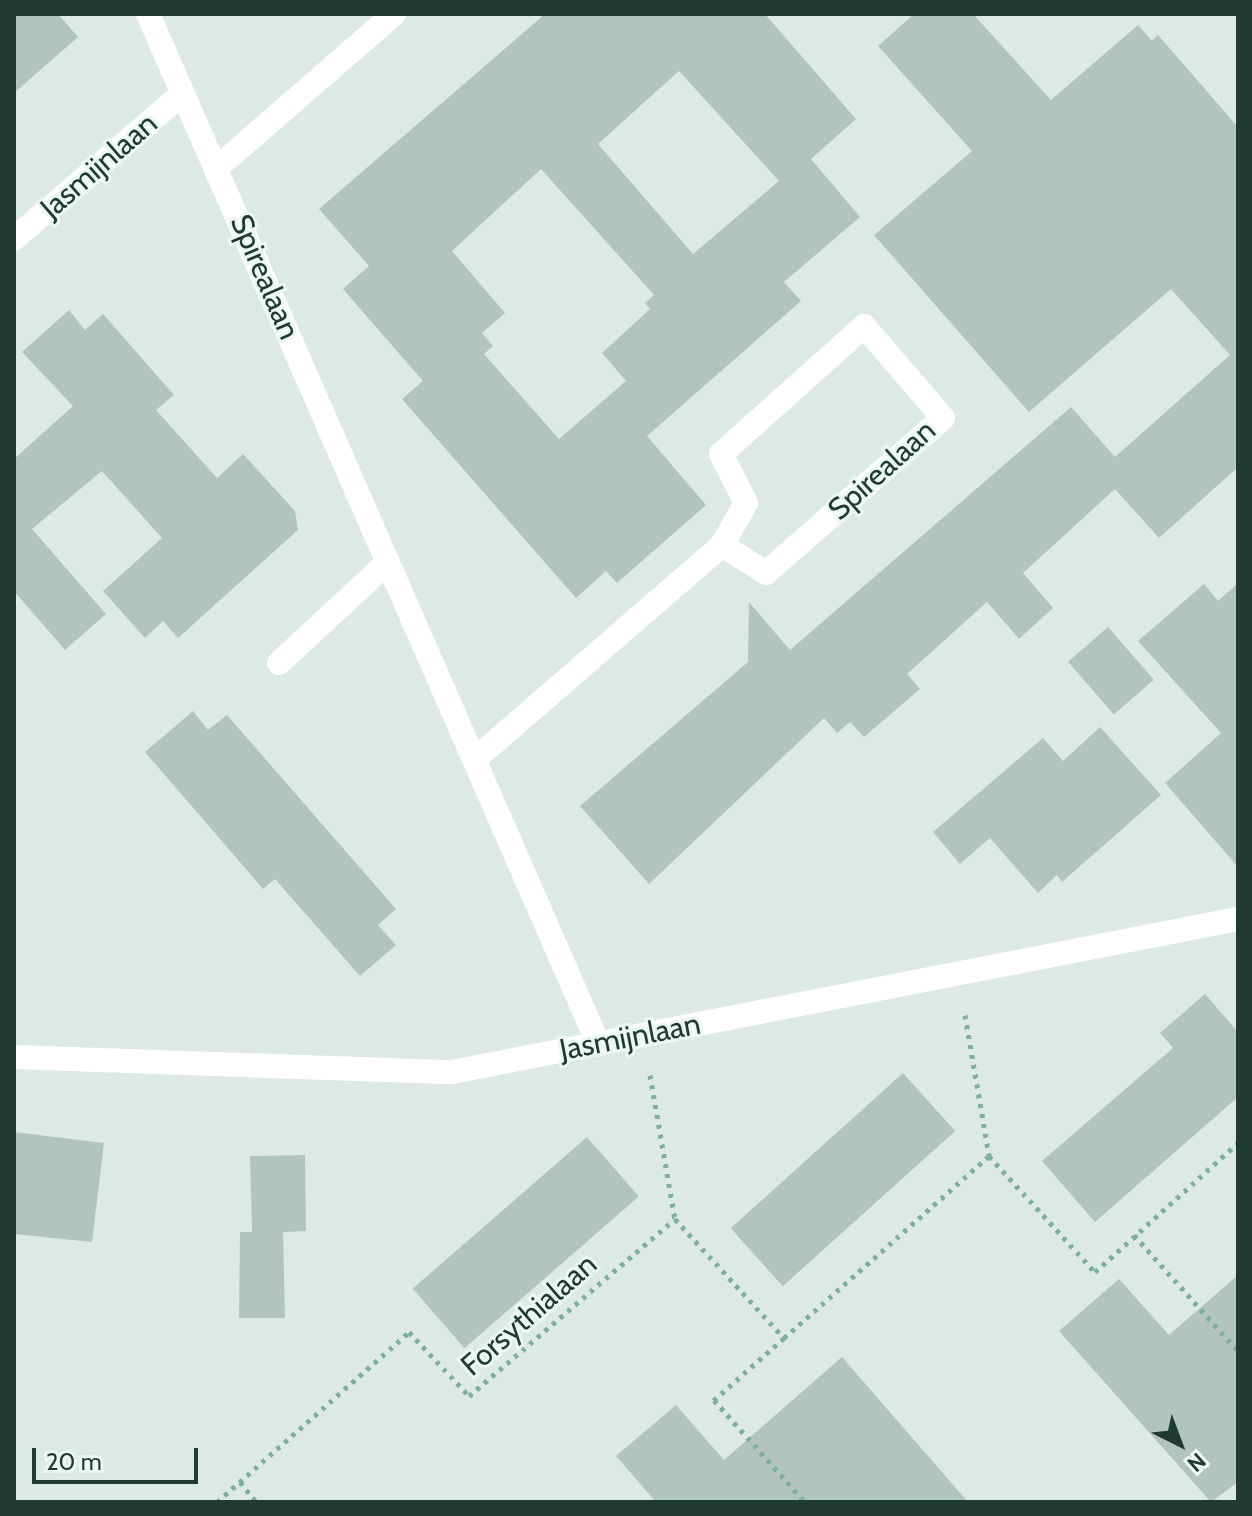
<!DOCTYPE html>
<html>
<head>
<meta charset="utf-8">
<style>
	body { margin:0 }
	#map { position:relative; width:1252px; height:1516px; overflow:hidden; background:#ddeae4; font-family:Cabin,sans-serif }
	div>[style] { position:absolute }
	.building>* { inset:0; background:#b2c5bd; transform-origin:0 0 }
	.path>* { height:5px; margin-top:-2.5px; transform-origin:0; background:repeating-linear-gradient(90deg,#7caf9e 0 4px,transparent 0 10px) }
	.minor>* { height:24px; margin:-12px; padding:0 12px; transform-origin:12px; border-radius:12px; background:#fff }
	span { translate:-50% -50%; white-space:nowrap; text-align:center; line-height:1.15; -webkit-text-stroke:6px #edf7f2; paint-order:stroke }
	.street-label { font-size:30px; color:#1e3a32 }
	.frame { position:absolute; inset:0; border:16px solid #1e3a32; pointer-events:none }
	.north { position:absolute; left:1140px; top:1404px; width:80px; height:80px; -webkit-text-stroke:6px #edf7f2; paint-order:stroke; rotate:138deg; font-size:22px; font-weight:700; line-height:32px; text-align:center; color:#1e3a32 }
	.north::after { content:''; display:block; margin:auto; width:28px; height:36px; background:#1e3a32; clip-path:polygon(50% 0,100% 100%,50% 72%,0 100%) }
	.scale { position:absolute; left:32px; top:1448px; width:166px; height:36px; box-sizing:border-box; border:4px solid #1e3a32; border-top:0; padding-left:10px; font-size:24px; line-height:28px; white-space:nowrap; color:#1e3a32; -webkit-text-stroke:6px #edf7f2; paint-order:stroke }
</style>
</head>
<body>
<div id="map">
	<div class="building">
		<i style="clip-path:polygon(14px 14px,58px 14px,78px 37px,14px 93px)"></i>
		<i style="clip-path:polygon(evenodd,545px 14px,765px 14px,856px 119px,811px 159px,860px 217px,784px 282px,801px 301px,647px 436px,706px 505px,617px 583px,606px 571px,576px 598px,402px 399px,423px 381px,343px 289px,369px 266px,319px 209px,545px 14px,679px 71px,779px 181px,693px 254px,598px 144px,679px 71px,545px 14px,541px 169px,654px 295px,645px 303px,650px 309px,602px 353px,626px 381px,559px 439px,484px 354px,493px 346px,482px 333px,505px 313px,452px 251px,541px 169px)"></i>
		<i style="clip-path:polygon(914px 14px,973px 14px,1051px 100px,1138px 25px,1152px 41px,1158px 35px,1238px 127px,1238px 467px,1159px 538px,1115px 489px,1023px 573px,1053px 608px,1019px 639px,987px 602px,907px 674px,920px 689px,864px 737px,850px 722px,837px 733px,824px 718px,649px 884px,580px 806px,748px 662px,749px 602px,790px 650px,1071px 407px,1115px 457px,1230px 355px,1171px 289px,1029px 412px,874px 235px,972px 151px,878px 46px)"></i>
		<i style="clip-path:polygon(69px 310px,85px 330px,103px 314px,174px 395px,156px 410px,217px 478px,243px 454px,295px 511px,298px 530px,178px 638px,163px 621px,145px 638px,103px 591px,162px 538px,102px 471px,32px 529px,106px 614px,65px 650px,14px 591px,14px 459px,73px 406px,22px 352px)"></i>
		<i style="clip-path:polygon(1238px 583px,1238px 867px,1165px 783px,1221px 733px,1138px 641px,1204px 584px,1218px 601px)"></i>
		<i style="left:1108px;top:627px;width:70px;height:53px;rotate:49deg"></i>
		<i style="clip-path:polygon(193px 711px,208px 730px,227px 715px,396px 909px,378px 925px,396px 945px,360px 976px,275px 879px,263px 889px,145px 752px)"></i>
		<i style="clip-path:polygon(1100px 727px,1161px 795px,1062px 882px,1057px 875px,1038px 893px,990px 838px,960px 864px,933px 832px,1043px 738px,1063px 761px)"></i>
		<i style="clip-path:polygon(1205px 994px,1238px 1032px,1238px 1097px,1095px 1222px,1042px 1161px,1173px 1048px,1160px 1033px)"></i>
		<i style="left:903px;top:1073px;width:78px;height:232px;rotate:48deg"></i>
		<i style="clip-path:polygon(14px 1132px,104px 1143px,92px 1242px,14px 1234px)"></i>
		<i style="left:587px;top:1137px;width:79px;height:231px;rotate:49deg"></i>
		<i style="clip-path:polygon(305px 1155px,306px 1231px,283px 1232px,285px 1318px,239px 1318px,240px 1232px,252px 1232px,250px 1156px)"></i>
		<i style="clip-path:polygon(1238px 1275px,1238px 1482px,1211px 1502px,1059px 1331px,1119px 1279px,1169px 1335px)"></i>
		<i style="clip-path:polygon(842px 1357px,968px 1502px,656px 1502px,616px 1456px,676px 1405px,724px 1460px)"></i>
	</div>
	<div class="path">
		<i style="left:965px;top:1015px;width:143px;rotate:80.3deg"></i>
		<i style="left:650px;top:1075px;width:146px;rotate:80.2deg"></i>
		<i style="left:1134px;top:1235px;width:156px;rotate:48.1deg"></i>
		<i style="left:784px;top:1338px;width:94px;rotate:138.5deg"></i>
		<i style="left:714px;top:1400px;width:137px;rotate:48.3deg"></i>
		<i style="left:240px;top:1482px;width:26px;rotate:51deg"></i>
		<i style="left:217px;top:1502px;width:256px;rotate:-41.5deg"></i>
		<i style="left:409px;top:1332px;width:88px;rotate:46.8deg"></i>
		<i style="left:469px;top:1396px;width:272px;rotate:-40.7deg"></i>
		<i style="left:675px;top:1219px;width:161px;rotate:47.5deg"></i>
		<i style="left:784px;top:1338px;width:274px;rotate:-41.6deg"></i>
		<i style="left:989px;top:1156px;width:157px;rotate:47.6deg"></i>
		<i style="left:1095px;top:1272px;width:193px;rotate:-42.1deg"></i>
	</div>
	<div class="minor">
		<i style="left:148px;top:14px;width:1123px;rotate:66.38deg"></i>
		<i style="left:218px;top:167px;width:233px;rotate:-41deg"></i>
		<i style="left:14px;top:239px;width:223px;rotate:-40.8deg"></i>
		<i style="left:279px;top:663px;width:147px;rotate:-42.8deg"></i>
		<i style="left:474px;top:760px;width:328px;rotate:-40.9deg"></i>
		<i style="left:722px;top:545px;width:48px;rotate:-60.3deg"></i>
		<i style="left:746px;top:503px;width:55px;rotate:-117deg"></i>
		<i style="left:721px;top:454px;width:192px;rotate:-41.8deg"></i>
		<i style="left:864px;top:326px;width:121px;rotate:49.3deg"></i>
		<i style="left:943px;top:418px;width:235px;rotate:138.8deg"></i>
		<i style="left:766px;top:573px;width:52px;rotate:-147.5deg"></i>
		<i style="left:14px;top:1057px;width:438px;rotate:2deg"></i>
		<i style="left:452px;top:1072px;width:801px;rotate:-11.02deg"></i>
	</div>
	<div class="street-label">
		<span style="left:99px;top:166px;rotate:-41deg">Jasmijnlaan</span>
		<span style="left:265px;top:277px;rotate:67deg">Spirealaan</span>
		<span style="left:882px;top:470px;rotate:-42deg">Spirealaan</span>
		<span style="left:630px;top:1037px;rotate:-11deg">Jasmijnlaan</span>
		<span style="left:529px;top:1315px;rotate:-41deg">Forsythialaan</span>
	</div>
	<div class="frame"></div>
	<div class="north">N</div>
	<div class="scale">20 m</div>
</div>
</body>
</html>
